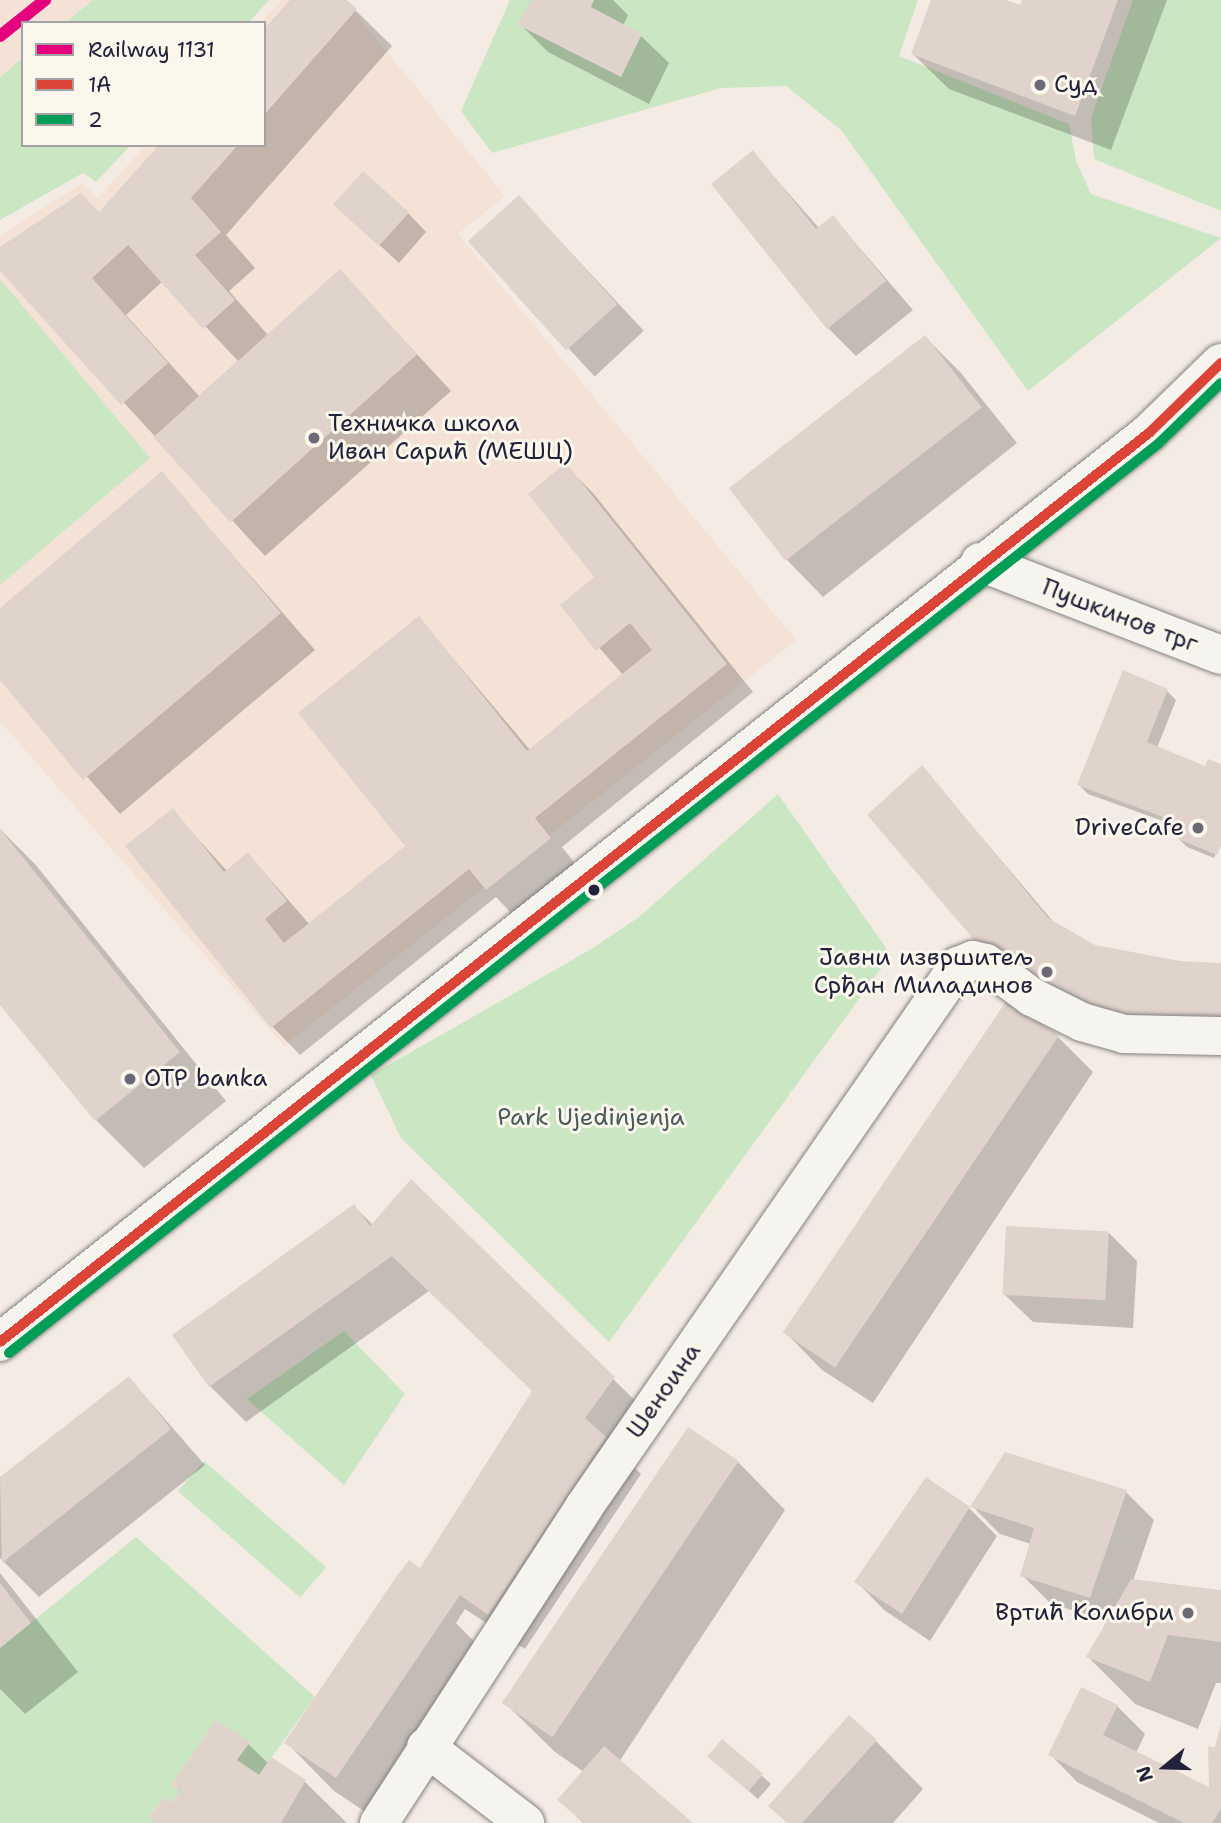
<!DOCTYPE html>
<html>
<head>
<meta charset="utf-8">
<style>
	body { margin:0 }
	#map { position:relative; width:1221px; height:1823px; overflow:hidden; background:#f4ece4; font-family:"Shantell Sans",sans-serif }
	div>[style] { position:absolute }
	.built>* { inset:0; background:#f3e2d5 }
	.green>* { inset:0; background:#cae6c2; transform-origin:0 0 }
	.shadow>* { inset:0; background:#0003; transform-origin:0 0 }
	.building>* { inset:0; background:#e0d3cb; transform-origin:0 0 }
	.roads { filter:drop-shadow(0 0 2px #858183) drop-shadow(0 0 2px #858183) }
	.minor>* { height:38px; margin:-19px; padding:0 19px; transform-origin:19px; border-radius:19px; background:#f6f4ef }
	.secondary>* { height:38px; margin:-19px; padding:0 19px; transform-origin:19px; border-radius:19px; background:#f6f4ef }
	.bus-1>* { height:10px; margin:-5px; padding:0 5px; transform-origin:5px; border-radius:5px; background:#db4436 }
	.bus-2>* { height:10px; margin:-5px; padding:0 5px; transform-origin:5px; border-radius:5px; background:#009d57 }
	.rail-1>* { height:12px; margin:-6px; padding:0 6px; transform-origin:6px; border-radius:6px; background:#e5007d }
	.dots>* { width:19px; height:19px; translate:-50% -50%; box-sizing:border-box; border:4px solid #fbf7ec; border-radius:50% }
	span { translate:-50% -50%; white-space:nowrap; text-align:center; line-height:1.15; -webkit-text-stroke:6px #fbf7ec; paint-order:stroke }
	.poi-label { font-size:24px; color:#22223b }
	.left { translate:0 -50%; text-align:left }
	.right { translate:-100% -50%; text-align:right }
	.street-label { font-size:24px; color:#22223b }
	.park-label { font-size:24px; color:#4a5c5b }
	.legend { position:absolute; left:21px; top:21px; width:245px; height:126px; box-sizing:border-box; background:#fbf7ec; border:2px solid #a4a2a5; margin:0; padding:9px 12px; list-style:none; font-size:21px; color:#22223b }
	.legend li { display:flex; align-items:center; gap:14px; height:35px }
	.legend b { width:35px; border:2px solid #a4a2a5 }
	.north { position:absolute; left:1130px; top:1732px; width:70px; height:70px; -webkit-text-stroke:5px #fbf7ec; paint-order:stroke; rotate:251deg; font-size:19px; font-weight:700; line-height:28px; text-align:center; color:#22223b }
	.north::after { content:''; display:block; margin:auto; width:24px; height:32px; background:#22223b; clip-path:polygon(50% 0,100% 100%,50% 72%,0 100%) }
</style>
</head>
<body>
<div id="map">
	<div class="built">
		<i style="clip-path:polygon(0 0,119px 0,88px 23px,23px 23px,23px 72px,0 89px)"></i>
		<i style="clip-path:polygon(281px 0,344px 0,505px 196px,458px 234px,796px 640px,284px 1046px,0 721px,0 236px,82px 183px,98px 198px,146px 145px,264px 145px,264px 23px,260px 23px)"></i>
	</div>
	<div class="green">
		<i style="clip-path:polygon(93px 0,269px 0,248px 23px,65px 23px)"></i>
		<i style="clip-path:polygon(510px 0,918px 0,899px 56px,1069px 124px,1076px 161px,1091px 194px,1221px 238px,1028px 391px,841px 130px,786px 86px,721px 88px,492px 153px,461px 111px)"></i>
		<i style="clip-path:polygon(1133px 0,1221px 0,1221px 211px,1094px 159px,1091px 118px)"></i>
		<i style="clip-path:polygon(23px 58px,23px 145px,131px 145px,96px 182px,83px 173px,0 220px,0 77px)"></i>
		<i style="clip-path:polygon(0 279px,150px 458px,0 585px)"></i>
		<i style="clip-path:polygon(778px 794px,891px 955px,609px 1342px,401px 1138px,371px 1075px,593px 948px,639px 917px)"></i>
		<i style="clip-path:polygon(344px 1331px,405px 1394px,344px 1485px,247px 1399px)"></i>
		<i style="left:204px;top:1461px;width:162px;height:40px;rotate:41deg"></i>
		<i style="clip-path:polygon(136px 1537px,315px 1697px,259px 1775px,237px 1760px,249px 1742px,216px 1720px,171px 1785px,180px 1791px,172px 1803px,163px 1797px,149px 1818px,155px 1823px,0 1823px,0 1648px)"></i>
	</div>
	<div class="shadow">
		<i style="clip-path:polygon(evenodd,293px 0,345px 0,392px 46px,226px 235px,255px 268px,229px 291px,268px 335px,340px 271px,451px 391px,265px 556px,0 268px,0 249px,99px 214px,161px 145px,264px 145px,264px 32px,293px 0,163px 281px,238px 361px,199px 396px,126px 315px,163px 281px)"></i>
		<i style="clip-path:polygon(533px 0,613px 0,628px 15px,623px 26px,641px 36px,669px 63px,649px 104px,548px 52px,520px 24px)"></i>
		<i style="clip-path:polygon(933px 0,1001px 0,1021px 8px,1024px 0,1167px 0,1111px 150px,949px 89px,913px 54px)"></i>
		<i style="clip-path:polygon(753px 153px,819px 228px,833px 217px,913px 310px,856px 356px,828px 328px)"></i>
		<i style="left:519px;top:197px;width:183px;height:67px;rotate:47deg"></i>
		<i style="clip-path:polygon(336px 205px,408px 213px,426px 232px,399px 263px)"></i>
		<i style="clip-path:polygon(925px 337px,961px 373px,1017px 443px,823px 597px,788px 561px,732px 490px)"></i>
		<i style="clip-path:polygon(566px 466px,593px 493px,753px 692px,562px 847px,577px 866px,515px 917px,496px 897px,300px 1055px,273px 1027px,128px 846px,172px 810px,227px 871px,248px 854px,310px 925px,407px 846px,419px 618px,530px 750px,623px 675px,562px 605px,596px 577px)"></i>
		<i style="clip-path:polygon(162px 474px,315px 650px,120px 814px,0 678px,0 610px)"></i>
		<i style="clip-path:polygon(1167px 691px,1176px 700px,1157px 748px,1206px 768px,1221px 766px,1221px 840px,1214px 858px,1187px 847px,1178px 838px,1182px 828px,1088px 794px,1079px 785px)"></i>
		<i style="clip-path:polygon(922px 767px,1056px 925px,1094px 947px,1180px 963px,1221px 965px,1092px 1029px)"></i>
		<i style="clip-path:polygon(0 829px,35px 864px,226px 1101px,144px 1168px,96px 1120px,0 1002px)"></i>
		<i style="clip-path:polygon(1058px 1037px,1093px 1072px,873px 1403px,822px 1370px,787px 1334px)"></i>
		<i style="clip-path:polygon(354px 1206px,373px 1225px,613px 1379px,649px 1414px,620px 1453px,641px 1474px,525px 1649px,465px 1609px,456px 1623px,494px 1662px,382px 1823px,334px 1791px,287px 1743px,421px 1570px,534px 1392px,429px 1291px,246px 1422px,210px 1386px)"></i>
		<i style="clip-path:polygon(1109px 1233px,1137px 1261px,1133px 1328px,1033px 1322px,1005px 1295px)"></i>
		<i style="clip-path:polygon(129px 1378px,205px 1465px,39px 1597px,0 1558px,0 1479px)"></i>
		<i style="clip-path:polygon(738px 1462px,785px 1510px,619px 1762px,690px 1823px,583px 1823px,560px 1800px,584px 1772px,555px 1752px,507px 1705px)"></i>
		<i style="clip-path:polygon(1126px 1492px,1154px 1520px,1133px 1581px,1221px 1591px,1221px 1683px,1216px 1683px,1198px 1729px,1135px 1704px,1088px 1657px,1108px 1622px,1050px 1603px,1022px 1575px,1031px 1544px,1000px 1534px,972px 1506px)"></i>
		<i style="clip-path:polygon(969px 1508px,997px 1536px,930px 1641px,884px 1610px,857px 1582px)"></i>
		<i style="clip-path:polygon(0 1573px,78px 1672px,25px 1714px,0 1689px)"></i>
		<i style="clip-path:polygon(1117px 1706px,1145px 1734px,1136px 1753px,1211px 1790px,1221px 1725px,1221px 1823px,1159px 1823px,1077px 1782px,1050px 1754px)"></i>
		<i style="clip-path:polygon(876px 1741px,923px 1789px,893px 1823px,788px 1823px)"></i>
		<i style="clip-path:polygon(248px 1744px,269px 1764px,304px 1781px,347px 1823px,156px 1823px,181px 1793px,173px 1785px)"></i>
		<i style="clip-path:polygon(720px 1766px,761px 1775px,771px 1784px,758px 1799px)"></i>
	</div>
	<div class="building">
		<i style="clip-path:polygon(290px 0,347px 0,357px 9px,264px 115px,264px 29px)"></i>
		<i style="clip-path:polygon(531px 0,594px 0,591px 7px,642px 34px,621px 77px,518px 25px)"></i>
		<i style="clip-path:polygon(931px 0,1006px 0,1020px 5px,1022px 0,1118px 0,1075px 116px,911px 54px)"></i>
		<i style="clip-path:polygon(159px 145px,238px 145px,191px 198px,221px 232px,195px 255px,235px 300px,203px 329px,128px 245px,92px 278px,168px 363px,121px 405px,0 271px,0 247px,81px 193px,99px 212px)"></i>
		<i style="clip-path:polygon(753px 150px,816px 229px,833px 215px,886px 281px,827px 329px,711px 184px)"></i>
		<i style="left:363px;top:171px;width:62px;height:45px;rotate:42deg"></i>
		<i style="left:519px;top:195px;width:147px;height:69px;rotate:48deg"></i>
		<i style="left:340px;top:269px;width:115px;height:251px;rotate:48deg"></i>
		<i style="left:925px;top:335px;width:92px;height:249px;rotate:52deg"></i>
		<i style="clip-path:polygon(566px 463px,727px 664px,535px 818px,551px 838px,486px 890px,469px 869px,271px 1028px,125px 846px,173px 808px,224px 872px,248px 852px,287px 901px,265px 919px,284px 943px,405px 846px,298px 713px,419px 616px,527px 751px,652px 650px,630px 623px,596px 651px,560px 605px,594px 577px,528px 494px)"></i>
		<i style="clip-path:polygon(162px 471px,281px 613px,83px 780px,0 680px,0 608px)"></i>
		<i style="clip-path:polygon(1123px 670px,1168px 689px,1147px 742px,1205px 766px,1208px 759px,1221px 764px,1221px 845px,1217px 855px,1176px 838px,1182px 824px,1077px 785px)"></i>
		<i style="clip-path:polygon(922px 765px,1048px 918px,1095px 945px,1180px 961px,1221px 963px,1221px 1029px,1169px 1027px,1063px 1002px,994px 963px,867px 815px)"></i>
		<i style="clip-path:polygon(0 829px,180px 1052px,95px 1121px,0 1005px)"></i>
		<i style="left:1007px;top:1000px;width:63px;height:401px;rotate:34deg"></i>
		<i style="clip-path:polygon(411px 1179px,615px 1377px,585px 1418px,606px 1437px,488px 1615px,460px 1595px,336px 1778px,284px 1743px,396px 1577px,409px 1560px,420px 1568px,532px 1391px,392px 1256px,209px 1387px,172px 1335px,354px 1204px,370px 1226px)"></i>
		<i style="left:1006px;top:1226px;width:103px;height:69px;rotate:3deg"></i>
		<i style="clip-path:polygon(129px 1376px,171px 1429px,2px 1563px,0 1477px)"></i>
		<i style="left:688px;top:1427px;width:61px;height:333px;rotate:34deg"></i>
		<i style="clip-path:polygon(1005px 1452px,1127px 1490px,1090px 1598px,1020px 1576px,1034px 1528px,970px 1507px,902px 1614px,854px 1582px,926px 1477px,970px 1507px)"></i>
		<i style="clip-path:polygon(1131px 1579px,1221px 1590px,1221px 1642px,1168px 1635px,1150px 1682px,1086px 1657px)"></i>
		<i style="clip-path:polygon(0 1583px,31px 1623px,0 1648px)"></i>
		<i style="clip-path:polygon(1081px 1687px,1118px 1705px,1103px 1735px,1209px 1787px,1208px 1746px,1215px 1747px,1221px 1723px,1221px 1809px,1212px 1823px,1184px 1823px,1048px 1755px)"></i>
		<i style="clip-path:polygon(849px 1715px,877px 1740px,802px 1823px,787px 1823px,768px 1806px)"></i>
		<i style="clip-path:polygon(216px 1720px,250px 1742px,237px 1760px,259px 1775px,271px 1757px,306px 1780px,281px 1823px,155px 1823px,149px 1819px,163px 1797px,172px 1803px,180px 1791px,171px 1785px)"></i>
		<i style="left:722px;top:1739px;width:54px;height:23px;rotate:40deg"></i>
		<i style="clip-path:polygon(604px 1746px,693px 1823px,584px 1823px,557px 1800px)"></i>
	</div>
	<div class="roads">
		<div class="minor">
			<i style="left:980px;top:562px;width:258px;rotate:21.1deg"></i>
			<i style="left:426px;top:1747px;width:125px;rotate:37.5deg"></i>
			<i style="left:379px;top:1823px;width:377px;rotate:-57deg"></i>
			<i style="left:584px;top:1507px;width:658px;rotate:-55.34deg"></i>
			<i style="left:958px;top:966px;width:16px;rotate:-22deg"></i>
			<i style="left:973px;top:960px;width:13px;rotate:13deg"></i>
			<i style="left:986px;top:963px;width:57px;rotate:36.5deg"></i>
			<i style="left:1032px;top:997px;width:56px;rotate:26.6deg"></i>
			<i style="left:1082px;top:1022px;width:44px;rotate:15.9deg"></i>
			<i style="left:1124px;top:1034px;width:97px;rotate:1.2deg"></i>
		</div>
		<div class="secondary">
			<i style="left:0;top:1342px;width:1466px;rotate:-38.35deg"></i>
			<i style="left:1150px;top:432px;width:99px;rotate:-44.2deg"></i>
		</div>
	</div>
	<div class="bus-1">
		<i style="left:0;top:1342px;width:1466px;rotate:-38.35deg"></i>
		<i style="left:1150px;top:432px;width:99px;rotate:-44.2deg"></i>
	</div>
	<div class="bus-2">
		<i style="left:9px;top:1353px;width:1466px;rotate:-38.35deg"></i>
		<i style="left:1159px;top:443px;width:86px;rotate:-44.1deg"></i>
	</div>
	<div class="rail-1">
		<i style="left:0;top:36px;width:58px;rotate:-38.7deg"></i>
	</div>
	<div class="dots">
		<i style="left:1040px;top:85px;background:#6c6976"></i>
		<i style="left:314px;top:438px;background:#6c6976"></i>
		<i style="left:1198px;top:828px;background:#6c6976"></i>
		<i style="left:594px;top:890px;background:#22223b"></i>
		<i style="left:1047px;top:972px;background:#6c6976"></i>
		<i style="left:130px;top:1079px;background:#6c6976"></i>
		<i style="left:1188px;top:1613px;background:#6c6976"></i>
	</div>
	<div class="poi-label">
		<span class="left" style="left:1054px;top:85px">Суд</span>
		<span class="left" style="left:328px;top:438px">Техничка школа<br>Иван Сарић (МЕШЦ)</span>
		<span class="right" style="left:1184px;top:828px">DriveCafe</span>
		<span class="right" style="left:1033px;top:972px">Јавни извршитељ<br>Срђан Миладинов</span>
		<span class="left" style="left:144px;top:1079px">OTP banka</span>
		<span class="right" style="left:1174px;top:1613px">Вртић Колибри</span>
	</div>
	<div class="street-label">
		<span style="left:1120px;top:616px;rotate:21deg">Пушкинов трг</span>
		<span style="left:664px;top:1391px;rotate:-55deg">Шеноина</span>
	</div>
	<div class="park-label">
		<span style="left:591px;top:1118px">Park Ujedinjenja</span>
	</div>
	<ul class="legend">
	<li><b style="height:9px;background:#e5007d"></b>Railway 1131</li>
	<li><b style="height:9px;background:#db4436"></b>1A</li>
	<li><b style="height:9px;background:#009d57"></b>2</li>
	</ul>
	<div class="north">N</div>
</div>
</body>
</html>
